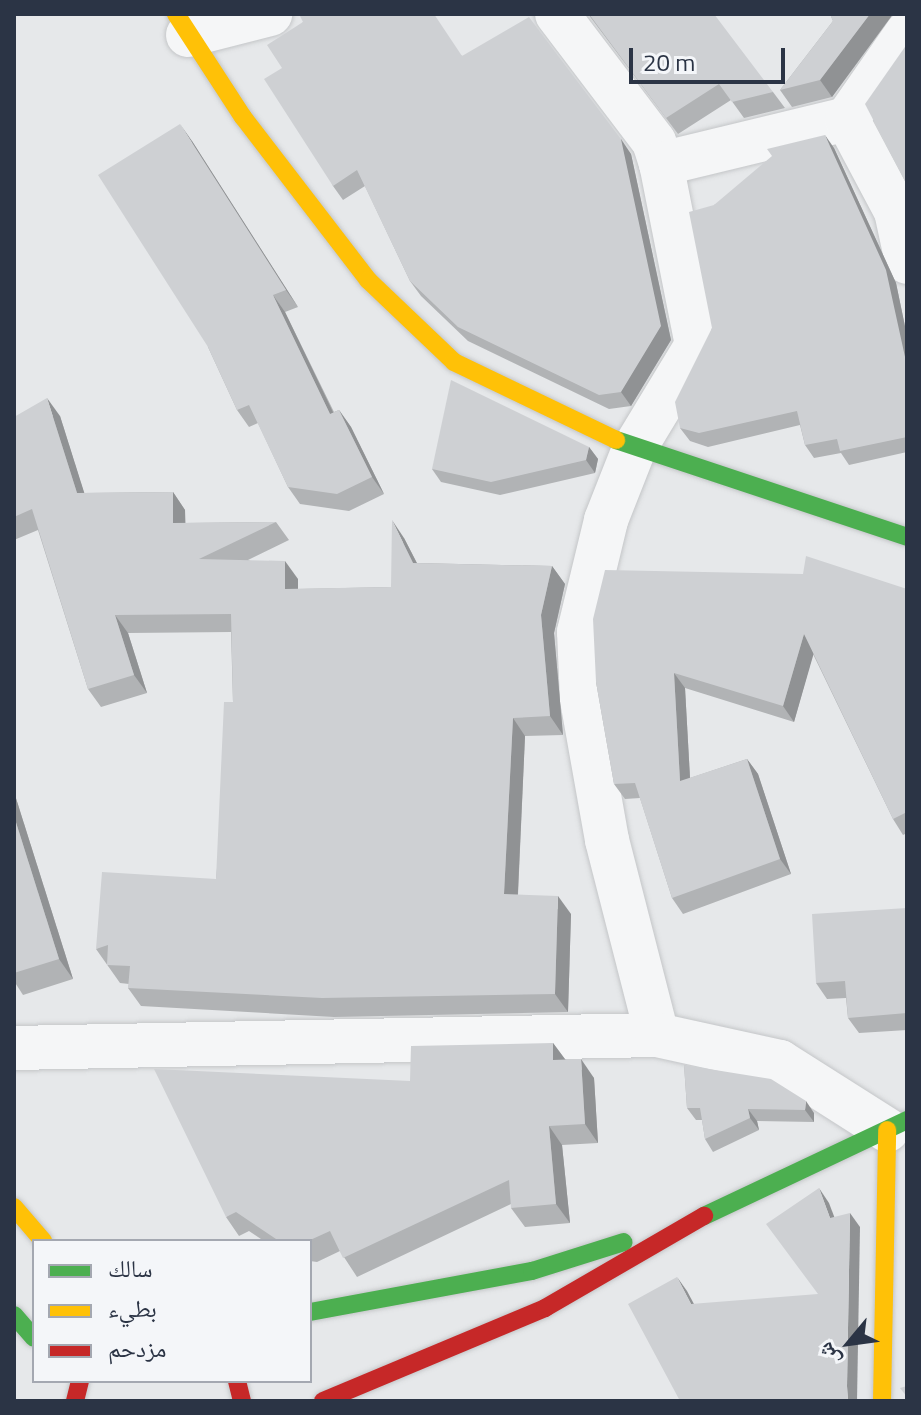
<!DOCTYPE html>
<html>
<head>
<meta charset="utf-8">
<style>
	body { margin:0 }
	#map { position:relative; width:921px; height:1415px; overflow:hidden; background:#e6e8ea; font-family:"Titillium Web","Noto Naskh Arabic",sans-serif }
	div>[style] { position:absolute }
	.roads { filter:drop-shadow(0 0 2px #c4c6c8) drop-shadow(0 0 2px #c4c6c8) }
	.street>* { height:44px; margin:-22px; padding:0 22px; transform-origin:22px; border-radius:22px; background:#f5f6f7 }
	.fast>* { height:18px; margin:-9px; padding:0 9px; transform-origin:9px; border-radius:9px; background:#4caf50 }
	.slow>* { height:18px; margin:-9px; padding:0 9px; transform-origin:9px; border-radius:9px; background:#ffc107 }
	.jam>* { height:18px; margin:-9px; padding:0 9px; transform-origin:9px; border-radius:9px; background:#c62828 }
	.wall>* { inset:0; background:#b1b3b5 }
	.shaded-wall>* { inset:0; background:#909294 }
	.building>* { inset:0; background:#ced0d3 }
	span { translate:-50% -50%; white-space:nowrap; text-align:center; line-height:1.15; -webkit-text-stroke:8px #f4f6f9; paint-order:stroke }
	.frame { position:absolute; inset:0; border:16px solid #2b3445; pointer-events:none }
	.legend { position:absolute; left:32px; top:1239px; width:280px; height:144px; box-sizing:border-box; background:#f4f6f9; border:2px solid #a4a8b1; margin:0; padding:10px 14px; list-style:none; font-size:24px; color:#2b3445 }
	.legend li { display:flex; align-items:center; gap:16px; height:40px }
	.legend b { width:40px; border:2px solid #a4a8b1 }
	.north { position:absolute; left:809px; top:1303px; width:80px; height:80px; -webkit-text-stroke:6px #f4f6f9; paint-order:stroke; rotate:241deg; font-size:22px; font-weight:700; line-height:32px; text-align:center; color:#2b3445 }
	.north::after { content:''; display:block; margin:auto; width:28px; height:36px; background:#2b3445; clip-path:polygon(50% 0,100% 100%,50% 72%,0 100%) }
	.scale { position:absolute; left:629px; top:48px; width:156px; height:36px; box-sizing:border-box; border:4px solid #2b3445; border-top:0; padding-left:10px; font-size:24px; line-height:28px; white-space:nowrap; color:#2b3445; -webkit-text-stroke:6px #f4f6f9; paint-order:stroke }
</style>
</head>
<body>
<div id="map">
	<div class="roads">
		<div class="street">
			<i style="left:557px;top:14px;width:161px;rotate:52.8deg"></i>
			<i style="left:654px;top:142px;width:23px;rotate:72deg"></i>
			<i style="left:661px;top:164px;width:191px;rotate:-13.6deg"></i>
			<i style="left:847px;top:119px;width:105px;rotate:-55.1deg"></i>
			<i style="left:188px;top:35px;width:85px;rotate:-14.4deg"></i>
			<i style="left:847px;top:119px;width:104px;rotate:62deg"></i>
			<i style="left:896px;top:211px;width:52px;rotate:77.8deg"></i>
			<i style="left:657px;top:1035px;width:201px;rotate:-104.4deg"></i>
			<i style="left:607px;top:840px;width:142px;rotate:-100.1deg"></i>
			<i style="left:582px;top:700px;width:68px;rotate:-92.5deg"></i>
			<i style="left:579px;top:632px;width:115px;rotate:-76.4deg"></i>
			<i style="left:606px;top:520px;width:76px;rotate:-68.5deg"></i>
			<i style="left:634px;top:449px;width:122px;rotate:-58.8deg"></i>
			<i style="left:697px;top:345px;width:185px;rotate:-101.2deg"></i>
			<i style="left:14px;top:1048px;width:643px;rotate:-1.16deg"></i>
			<i style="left:657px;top:1035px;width:126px;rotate:12.4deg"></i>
			<i style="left:780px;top:1062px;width:127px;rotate:32.4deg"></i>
		</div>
		<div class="fast">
			<i style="left:616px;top:440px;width:307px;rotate:18.4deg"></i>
			<i style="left:704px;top:1216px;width:225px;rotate:-25.3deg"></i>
			<i style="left:310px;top:1312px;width:226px;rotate:-10.5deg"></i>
			<i style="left:532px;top:1271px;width:96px;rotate:-17.5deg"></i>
			<i style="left:14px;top:1315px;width:30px;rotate:49deg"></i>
		</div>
		<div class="slow">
			<i style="left:176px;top:14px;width:123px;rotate:57deg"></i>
			<i style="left:243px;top:117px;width:205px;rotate:52.5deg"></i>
			<i style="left:368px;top:280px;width:119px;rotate:43.6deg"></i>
			<i style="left:454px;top:362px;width:180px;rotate:25.7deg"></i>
			<i style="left:14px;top:1207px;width:45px;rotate:49.5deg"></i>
			<i style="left:882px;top:1401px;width:271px;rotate:-88.9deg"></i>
		</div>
		<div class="jam">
			<i style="left:237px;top:1381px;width:21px;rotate:76deg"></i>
			<i style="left:75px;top:1401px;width:21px;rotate:-76deg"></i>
			<i style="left:323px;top:1401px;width:241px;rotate:-22.7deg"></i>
			<i style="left:545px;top:1308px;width:184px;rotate:-30.1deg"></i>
		</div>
	</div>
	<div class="wall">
		<i style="clip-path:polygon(588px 14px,773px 92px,785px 108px,744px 118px,731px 100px,678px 134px)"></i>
		<i style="clip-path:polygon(830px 14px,893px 14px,832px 97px,792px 107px,780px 90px,833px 21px)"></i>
		<i style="clip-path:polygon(303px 22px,463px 56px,631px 154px,671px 340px,631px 406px,609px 409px,468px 341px,421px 296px,410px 281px,365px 186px,343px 200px,333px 186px,282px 68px)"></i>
		<i style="clip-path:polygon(192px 141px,298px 307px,285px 312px,334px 412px,339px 410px,351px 427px,384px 494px,349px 511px,300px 504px,288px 487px,258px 423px,249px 427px,237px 410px,208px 347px)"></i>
		<i style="clip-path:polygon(834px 148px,896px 283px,907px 336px,907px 452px,849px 465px,841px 453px,814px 458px,805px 445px,800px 425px,708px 447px,690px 441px,680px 428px,712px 328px,714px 205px)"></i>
		<i style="clip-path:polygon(60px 416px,84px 493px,173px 492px,185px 510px,185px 523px,276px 522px,289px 540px,248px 560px,298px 579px,298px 589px,391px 587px,404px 538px,417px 563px,552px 566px,565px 584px,554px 633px,563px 735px,525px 736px,518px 895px,571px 914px,568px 1012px,334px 1017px,141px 1006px,128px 988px,129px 984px,120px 983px,96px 949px,216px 879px,233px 702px,231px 632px,128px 633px,147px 693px,101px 707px,88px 689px,38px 530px,14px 540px,14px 417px)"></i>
		<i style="clip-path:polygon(589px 447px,598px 459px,595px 473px,500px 495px,441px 482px,432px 469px)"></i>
		<i style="clip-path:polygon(907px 589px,907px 833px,903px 835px,893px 819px,813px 654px,794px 722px,685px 688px,690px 778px,747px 759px,758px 774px,791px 874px,683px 914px,672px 898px,640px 798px,625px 799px,614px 784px,596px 682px)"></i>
		<i style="clip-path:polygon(14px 792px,73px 979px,23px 995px,14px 981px)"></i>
		<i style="clip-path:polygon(907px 908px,907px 1030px,859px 1033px,848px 1018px,846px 998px,827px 999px,816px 983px)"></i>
		<i style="clip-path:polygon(553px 1043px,565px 1059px,594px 1078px,598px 1143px,562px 1145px,570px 1223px,525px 1227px,511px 1208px,511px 1204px,357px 1277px,340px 1251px,317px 1262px,310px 1261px,310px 1241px,264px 1241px,249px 1231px,239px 1236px,226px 1217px,410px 1081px)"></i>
		<i style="clip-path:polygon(684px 1065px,814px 1113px,814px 1122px,757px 1121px,759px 1130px,713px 1152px,705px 1139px,702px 1120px,696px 1120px,687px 1108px)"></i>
	</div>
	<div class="shaded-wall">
		<i style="clip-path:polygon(870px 14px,893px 14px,832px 97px,820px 80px)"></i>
		<i style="clip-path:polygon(180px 124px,192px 141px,298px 307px,286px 290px)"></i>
		<i style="clip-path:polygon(825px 135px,834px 148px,896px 283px,907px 336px,907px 366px)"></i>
		<i style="clip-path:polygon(621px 139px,631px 154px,671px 340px,631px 406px,621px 392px)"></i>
		<i style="clip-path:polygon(273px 295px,285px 312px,342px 431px,330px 414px)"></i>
		<i style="clip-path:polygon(47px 398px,60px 416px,90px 511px,77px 493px)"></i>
		<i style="clip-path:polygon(339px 410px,351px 427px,384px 494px,372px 477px)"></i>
		<i style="clip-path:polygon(589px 447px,598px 459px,595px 473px,586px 460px)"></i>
		<i style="clip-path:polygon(173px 492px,185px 510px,186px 541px,173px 523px)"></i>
		<i style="clip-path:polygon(392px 520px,404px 538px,426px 581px,413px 563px)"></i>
		<i style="clip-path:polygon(285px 561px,298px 579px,298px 607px,285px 589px)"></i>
		<i style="clip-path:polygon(552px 566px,565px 584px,554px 633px,563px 735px,550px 716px,541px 615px)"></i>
		<i style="clip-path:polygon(115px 615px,128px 633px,147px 693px,134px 675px)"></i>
		<i style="clip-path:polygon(804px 634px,815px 649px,794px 722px,783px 706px)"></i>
		<i style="clip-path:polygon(674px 673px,685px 688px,691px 796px,680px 781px)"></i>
		<i style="clip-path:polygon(513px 718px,525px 736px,517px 912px,504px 894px)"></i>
		<i style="clip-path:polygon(747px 759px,758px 774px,791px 874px,780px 859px)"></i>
		<i style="clip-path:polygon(14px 792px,73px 979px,59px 959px,14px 816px)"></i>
		<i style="clip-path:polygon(558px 896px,571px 914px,568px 1012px,555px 994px)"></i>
		<i style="clip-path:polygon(553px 1043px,567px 1062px,553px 1060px)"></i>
		<i style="clip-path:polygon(581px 1059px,594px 1078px,598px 1143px,585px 1124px)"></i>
		<i style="clip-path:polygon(806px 1101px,814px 1113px,814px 1122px,805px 1110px)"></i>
		<i style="clip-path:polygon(748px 1109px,757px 1121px,759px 1130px,750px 1118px)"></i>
		<i style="clip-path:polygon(549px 1126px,562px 1145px,570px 1223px,556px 1204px)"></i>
		<i style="clip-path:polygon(819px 1188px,829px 1203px,840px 1232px,830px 1218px)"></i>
		<i style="clip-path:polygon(850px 1213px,860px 1227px,857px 1401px,848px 1401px,847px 1386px)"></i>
		<i style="clip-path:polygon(677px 1277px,687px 1291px,702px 1319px,691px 1304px)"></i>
	</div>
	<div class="building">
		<i style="clip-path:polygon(299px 14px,434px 14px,462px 56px,529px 17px,621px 139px,661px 326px,621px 392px,599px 395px,458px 327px,410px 281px,357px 170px,333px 186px,264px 79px,282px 68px,267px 45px,303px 22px)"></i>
		<i style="clip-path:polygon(589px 14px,714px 14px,773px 92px,732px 102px,719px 84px,666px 118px)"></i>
		<i style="clip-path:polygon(830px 14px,870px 14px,820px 80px,780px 90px,833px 21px)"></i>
		<i style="clip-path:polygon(907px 44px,907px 185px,865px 104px)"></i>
		<i style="clip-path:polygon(180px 124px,286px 290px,273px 295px,330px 414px,339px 410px,372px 477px,337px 494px,288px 487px,249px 405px,237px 410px,208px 347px,98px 175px)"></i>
		<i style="clip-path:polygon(825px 135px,886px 270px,907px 366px,907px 437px,840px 451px,837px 439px,805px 445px,797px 411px,699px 433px,680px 428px,675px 402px,712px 328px,689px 212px,714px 205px,772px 156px,767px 149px)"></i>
		<i style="clip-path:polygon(451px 380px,589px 447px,586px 460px,491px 482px,432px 469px)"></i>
		<i style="clip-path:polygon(47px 398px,77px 493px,173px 492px,173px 523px,276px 522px,199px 559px,285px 561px,285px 589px,391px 587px,392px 520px,413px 563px,552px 566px,541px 615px,550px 716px,513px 718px,504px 894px,558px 896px,555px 994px,322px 998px,128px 988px,130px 966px,107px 965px,108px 945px,96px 949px,102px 872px,216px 879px,224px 702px,233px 702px,231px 614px,115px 615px,134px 675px,88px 689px,32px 509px,14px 517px,14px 417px)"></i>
		<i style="clip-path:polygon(806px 556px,907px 589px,907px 812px,893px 819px,804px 634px,783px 706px,674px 673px,680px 781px,747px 759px,780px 859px,672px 898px,635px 783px,614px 784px,596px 682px,593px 619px,605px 570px,803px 574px)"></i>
		<i style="clip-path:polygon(14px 816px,59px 959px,14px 973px)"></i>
		<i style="clip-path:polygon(907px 908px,907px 1013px,848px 1018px,845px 981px,816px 983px,812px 914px)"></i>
		<i style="clip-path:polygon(553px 1043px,553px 1060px,581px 1059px,585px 1124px,549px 1126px,556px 1204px,511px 1208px,509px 1180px,343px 1258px,330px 1231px,308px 1241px,279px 1241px,236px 1212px,226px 1217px,154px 1069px,410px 1081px,411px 1046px)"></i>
		<i style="clip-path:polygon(684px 1065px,771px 1079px,806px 1101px,805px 1110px,748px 1109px,750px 1118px,705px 1139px,700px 1108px,687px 1108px)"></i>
		<i style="clip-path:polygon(819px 1188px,830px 1218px,850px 1213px,847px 1386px,848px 1401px,680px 1401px,628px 1304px,677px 1277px,691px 1304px,818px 1294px,766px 1224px)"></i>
		<i style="clip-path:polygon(907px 1386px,907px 1397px,900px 1388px)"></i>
	</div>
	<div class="frame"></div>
	<ul class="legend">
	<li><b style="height:10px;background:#4caf50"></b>سالك</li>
	<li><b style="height:10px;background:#ffc107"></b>بطيء</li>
	<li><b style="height:10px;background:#c62828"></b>مزدحم</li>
	</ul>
	<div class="north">ش</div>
	<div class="scale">20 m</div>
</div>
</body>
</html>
